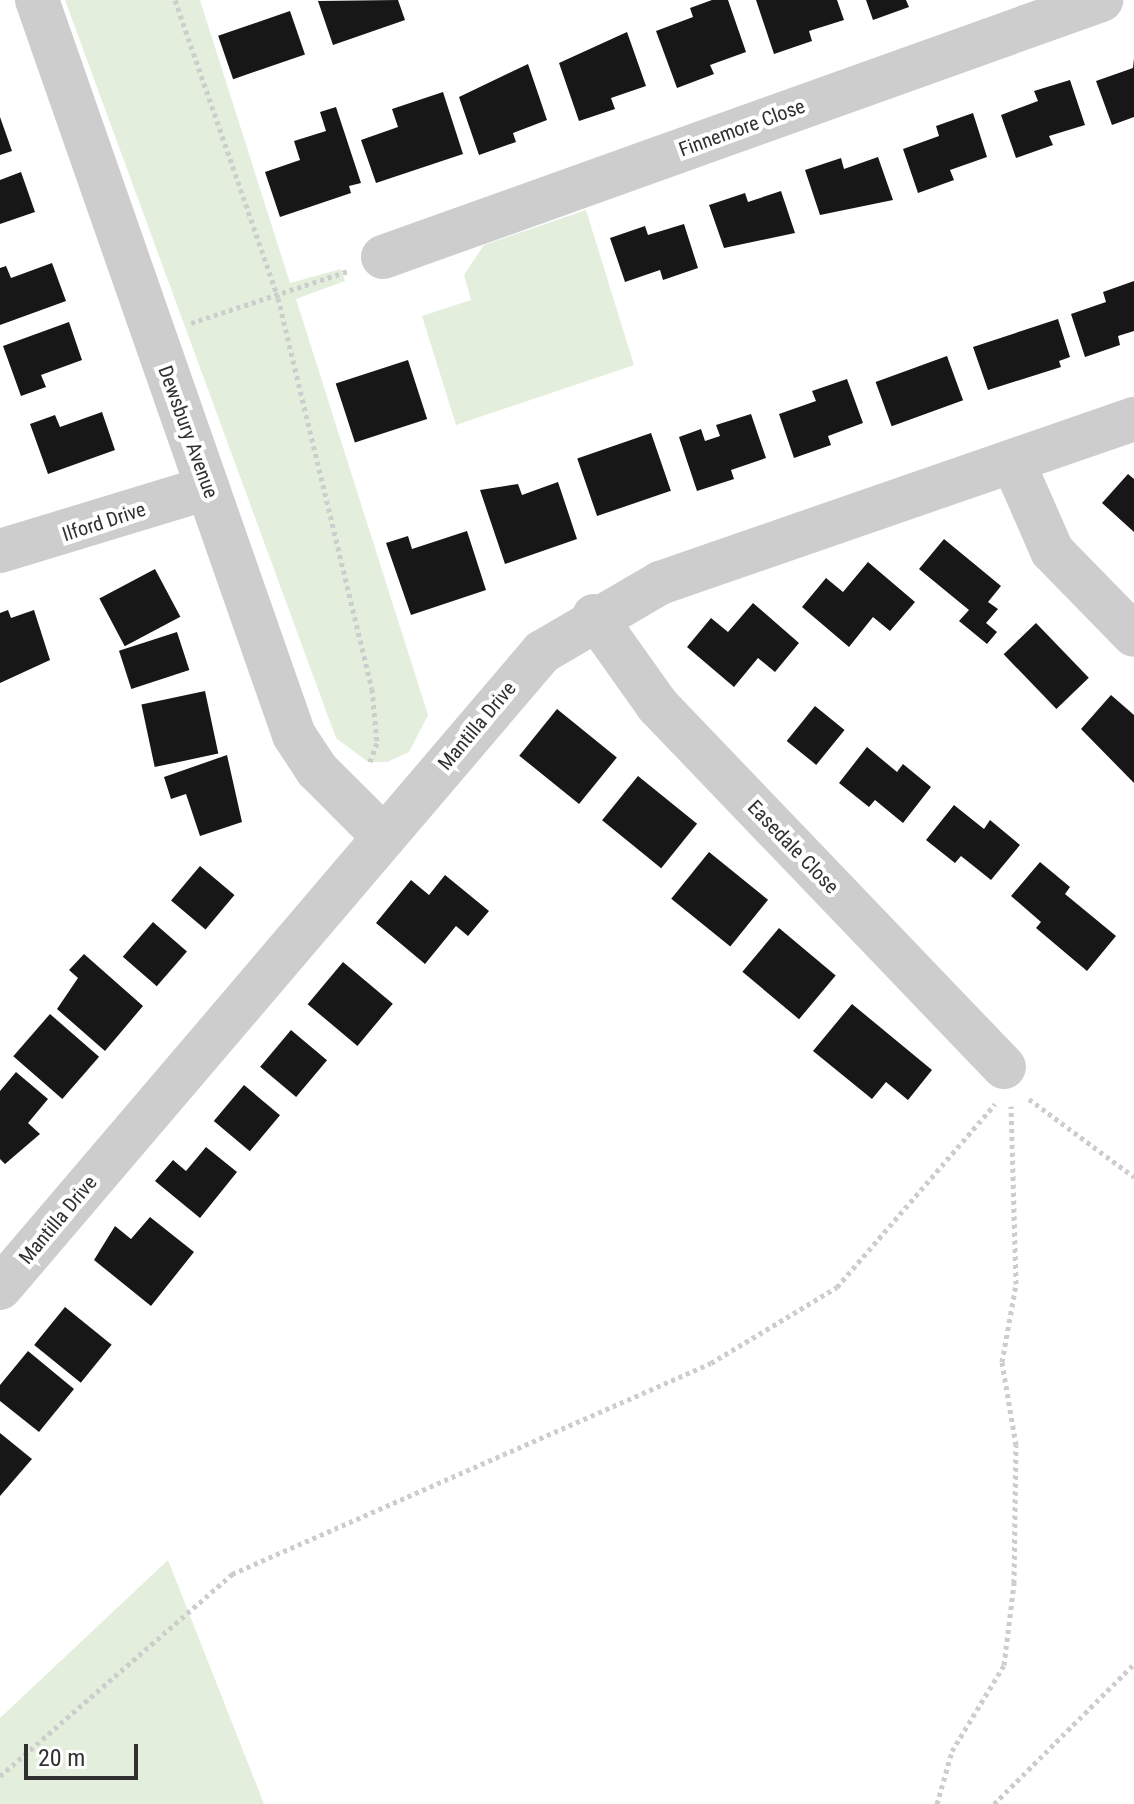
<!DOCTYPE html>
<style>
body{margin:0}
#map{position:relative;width:1134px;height:1804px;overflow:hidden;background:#fff;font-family:"Roboto Condensed",sans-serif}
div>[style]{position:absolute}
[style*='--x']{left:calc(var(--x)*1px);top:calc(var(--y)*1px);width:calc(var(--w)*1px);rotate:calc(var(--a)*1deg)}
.green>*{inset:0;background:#e3eedd}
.building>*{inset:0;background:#171717;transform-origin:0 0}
.path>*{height:5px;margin-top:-2.5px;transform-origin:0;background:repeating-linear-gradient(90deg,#cdcdcd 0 4px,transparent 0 8px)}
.minor>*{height:44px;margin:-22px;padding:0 22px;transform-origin:22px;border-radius:22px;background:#cdcdcd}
span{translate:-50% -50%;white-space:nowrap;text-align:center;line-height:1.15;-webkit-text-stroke:8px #fff;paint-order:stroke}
.street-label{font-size:20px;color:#303030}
.scale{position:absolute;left:24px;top:1744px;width:114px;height:36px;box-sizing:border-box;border:4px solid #303030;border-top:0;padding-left:10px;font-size:24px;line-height:28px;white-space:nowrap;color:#303030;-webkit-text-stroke:6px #fff;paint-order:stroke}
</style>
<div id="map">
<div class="green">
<div style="clip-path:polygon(65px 0,200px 0,290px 283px,341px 269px,345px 281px,296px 299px,428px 715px,409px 752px,387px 762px,368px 762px,336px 738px)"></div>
<div style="clip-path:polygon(586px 210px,634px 365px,456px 425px,422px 316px,471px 300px,464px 275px,484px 245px)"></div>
<div style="clip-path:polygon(168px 1560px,264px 1804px,0 1804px,0 1718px)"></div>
</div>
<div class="building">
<div style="clip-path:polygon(398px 0,405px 20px,333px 45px,318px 1px)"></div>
<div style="clip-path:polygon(712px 0,728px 0,746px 52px,710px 65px,714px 74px,677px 88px,656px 31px,693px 17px,690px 8px)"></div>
<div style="clip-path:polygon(756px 0,837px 0,844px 20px,809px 31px,812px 41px,774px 54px)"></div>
<div style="clip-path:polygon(866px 0,906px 0,909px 7px,873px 20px)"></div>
<div style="left:290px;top:11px;width:46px;height:76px;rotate:71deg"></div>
<div style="clip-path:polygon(627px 32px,646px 86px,611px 98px,615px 109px,579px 121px,559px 63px)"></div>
<div style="clip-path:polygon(1134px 58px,1134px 117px,1112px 125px,1096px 81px,1133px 68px)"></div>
<div style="clip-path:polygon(528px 64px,547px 120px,513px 133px,516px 142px,479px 155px,459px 97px)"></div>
<div style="clip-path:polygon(1070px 80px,1085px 125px,1049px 136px,1053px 145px,1016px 158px,1001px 115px,1038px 101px,1034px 91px)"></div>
<div style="clip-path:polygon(443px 92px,463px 154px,376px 183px,361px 140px,398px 127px,392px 109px)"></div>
<div style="clip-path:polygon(336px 107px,361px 183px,349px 186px,351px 193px,280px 217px,265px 172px,300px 160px,294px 141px,326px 131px,320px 112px)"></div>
<div style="clip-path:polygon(973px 113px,987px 157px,950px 170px,954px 180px,918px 193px,903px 149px,939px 136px,936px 126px)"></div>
<div style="clip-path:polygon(0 117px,12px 151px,0 155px)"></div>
<div style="clip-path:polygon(878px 157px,893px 200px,820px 215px,805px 170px,841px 158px,844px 169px)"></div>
<div style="clip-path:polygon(21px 172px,35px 212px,0 224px,0 180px)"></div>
<div style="clip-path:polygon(781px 191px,795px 233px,724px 248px,709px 205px,745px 193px,748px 202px)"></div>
<div style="clip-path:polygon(684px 224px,698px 268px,663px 280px,660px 270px,625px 282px,610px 238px,645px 226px,648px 235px)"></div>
<div style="clip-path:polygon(52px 263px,66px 301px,0 325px,0 268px,6px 266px,11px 278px)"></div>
<div style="clip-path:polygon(1134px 281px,1134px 331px,1118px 336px,1120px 345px,1085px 357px,1071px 314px,1106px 302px,1103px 292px)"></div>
<div style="clip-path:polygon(1058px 319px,1070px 357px,1059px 361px,1061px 367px,988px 390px,973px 347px)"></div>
<div style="clip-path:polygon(69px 322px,82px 360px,41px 375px,46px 387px,21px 396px,3px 346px)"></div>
<div style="left:947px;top:356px;width:47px;height:76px;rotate:70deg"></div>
<div style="left:408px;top:360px;width:62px;height:76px;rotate:72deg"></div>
<div style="clip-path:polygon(847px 379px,863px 423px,828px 436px,831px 445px,794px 458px,779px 414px,816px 401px,812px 391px)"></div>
<div style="clip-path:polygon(102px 412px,115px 450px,48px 474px,30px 424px,55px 415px,60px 427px)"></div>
<div style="clip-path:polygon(751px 414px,766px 458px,731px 470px,734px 479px,697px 491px,679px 437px,701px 429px,705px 441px,720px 436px,716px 425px)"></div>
<div style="left:651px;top:433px;width:61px;height:78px;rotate:71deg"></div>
<div style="clip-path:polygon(1128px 474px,1134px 479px,1134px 532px,1102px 503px)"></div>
<div style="clip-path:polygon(558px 482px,577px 539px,505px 564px,480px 490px,518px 484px,522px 495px)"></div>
<div style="clip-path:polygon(467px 531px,486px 590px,411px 615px,386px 543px,408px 536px,412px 549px)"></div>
<div style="clip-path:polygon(944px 539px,1001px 586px,988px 602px,998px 609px,986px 623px,997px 632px,987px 644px,959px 621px,969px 610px,919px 569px)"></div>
<div style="clip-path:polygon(868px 562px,915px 602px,890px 631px,873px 617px,849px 647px,802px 607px,826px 578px,843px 592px)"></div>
<div style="left:155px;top:569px;width:54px;height:63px;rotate:62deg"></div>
<div style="clip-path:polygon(753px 603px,799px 643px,775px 672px,758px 658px,734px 687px,687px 647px,711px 618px,728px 632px)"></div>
<div style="clip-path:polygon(8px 610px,11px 618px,34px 610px,50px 660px,0 683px,0 613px)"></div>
<div style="left:1036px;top:623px;width:76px;height:45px;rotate:46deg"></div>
<div style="left:177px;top:632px;width:40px;height:61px;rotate:72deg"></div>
<div style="left:205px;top:691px;width:64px;height:65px;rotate:78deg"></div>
<div style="clip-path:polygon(1111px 695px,1134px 715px,1134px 783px,1081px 729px)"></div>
<div style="left:815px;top:706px;width:38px;height:45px;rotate:39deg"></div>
<div style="left:557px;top:709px;width:77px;height:60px;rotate:39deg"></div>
<div style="clip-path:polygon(867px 747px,897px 772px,903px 764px,931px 787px,903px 823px,875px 800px,869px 807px,839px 783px)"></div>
<div style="clip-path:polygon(227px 755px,242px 822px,200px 836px,186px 794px,171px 799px,164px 777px)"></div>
<div style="left:638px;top:776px;width:76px;height:57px;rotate:39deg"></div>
<div style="clip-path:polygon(954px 805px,984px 829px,990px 820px,1020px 845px,991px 880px,961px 856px,955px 863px,926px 840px)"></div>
<div style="left:709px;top:852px;width:76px;height:60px;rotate:39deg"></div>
<div style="clip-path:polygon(1040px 862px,1070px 887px,1065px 894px,1116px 936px,1087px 971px,1036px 928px,1041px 922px,1011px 896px)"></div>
<div style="left:200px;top:866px;width:45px;height:45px;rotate:40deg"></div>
<div style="clip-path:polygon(445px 875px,489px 911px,468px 936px,456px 926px,425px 964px,376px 923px,411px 880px,429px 895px)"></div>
<div style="left:153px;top:922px;width:45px;height:46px;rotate:41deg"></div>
<div style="left:779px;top:928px;width:74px;height:57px;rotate:40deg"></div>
<div style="clip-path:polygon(84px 954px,143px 1006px,105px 1051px,57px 1009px,78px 978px,69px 970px)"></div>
<div style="left:343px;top:962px;width:65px;height:55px;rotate:40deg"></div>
<div style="clip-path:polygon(852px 1004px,932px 1070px,908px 1100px,886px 1082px,872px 1099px,813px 1051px)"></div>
<div style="left:50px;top:1014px;width:65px;height:56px;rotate:41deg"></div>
<div style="left:291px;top:1030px;width:47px;height:48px;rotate:40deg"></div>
<div style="clip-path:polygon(16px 1072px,48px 1099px,28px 1123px,40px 1134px,5px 1164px,0 1159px,0 1091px)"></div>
<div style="left:244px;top:1085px;width:47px;height:47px;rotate:40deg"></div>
<div style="clip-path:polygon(206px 1147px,237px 1172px,200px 1218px,155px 1181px,173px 1160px,186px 1171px)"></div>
<div style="clip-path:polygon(150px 1217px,194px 1252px,151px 1306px,94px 1260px,115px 1226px,131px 1239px)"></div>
<div style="left:65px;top:1307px;width:60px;height:49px;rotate:39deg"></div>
<div style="clip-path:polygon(28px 1351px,74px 1389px,39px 1432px,0 1401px,0 1385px)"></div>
<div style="clip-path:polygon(0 1433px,32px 1459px,0 1496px)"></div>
</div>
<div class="path">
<div style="--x:175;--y:0;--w:315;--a:70.9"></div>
<div style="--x:278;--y:298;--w:402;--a:76.5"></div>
<div style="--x:372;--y:689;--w:54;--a:84.7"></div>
<div style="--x:377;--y:743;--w:22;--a:111"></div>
<div style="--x:191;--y:323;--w:165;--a:-18.3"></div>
<div style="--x:1029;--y:1099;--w:131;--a:36.6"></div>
<div style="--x:0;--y:1776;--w:308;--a:-41"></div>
<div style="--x:232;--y:1574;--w:523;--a:-23.77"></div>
<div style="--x:711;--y:1363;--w:147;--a:-31.1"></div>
<div style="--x:837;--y:1287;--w:242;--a:-49.2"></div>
<div style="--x:937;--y:1804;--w:55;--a:-74.2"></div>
<div style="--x:952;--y:1751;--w:100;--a:-58.8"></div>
<div style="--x:1004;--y:1665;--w:83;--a:-83"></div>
<div style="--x:1014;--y:1583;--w:138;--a:-89.2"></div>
<div style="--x:1016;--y:1445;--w:84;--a:-99.6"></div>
<div style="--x:1002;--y:1362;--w:79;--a:-79.8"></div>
<div style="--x:1016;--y:1284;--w:178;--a:-91.6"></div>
<div style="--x:994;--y:1804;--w:198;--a:-45"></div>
</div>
<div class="minor">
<div style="--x:37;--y:0;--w:779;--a:70.73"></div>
<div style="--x:294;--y:735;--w:42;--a:56.7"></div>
<div style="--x:317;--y:770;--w:95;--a:45"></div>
<div style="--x:383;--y:257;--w:763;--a:-19.69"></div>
<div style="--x:1013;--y:462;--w:97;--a:66.3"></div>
<div style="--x:1052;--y:551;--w:117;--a:45.7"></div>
<div style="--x:0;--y:551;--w:217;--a:-16.9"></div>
<div style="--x:594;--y:616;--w:110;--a:54.6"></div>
<div style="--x:658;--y:706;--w:500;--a:46.22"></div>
<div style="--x:0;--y:1288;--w:836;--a:-49.56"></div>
<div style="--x:542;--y:652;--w:137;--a:-30.3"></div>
<div style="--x:660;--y:583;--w:502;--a:-19.09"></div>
</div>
<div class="street-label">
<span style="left:742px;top:128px;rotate:-20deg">Finnemore Close</span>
<span style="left:188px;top:432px;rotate:70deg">Dewsbury Avenue</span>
<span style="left:104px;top:522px;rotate:-18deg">Ilford Drive</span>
<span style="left:477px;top:726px;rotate:-50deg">Mantilla Drive</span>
<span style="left:793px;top:847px;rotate:46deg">Easedale Close</span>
<span style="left:58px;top:1220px;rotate:-50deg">Mantilla Drive</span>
</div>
<div class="scale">20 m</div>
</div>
